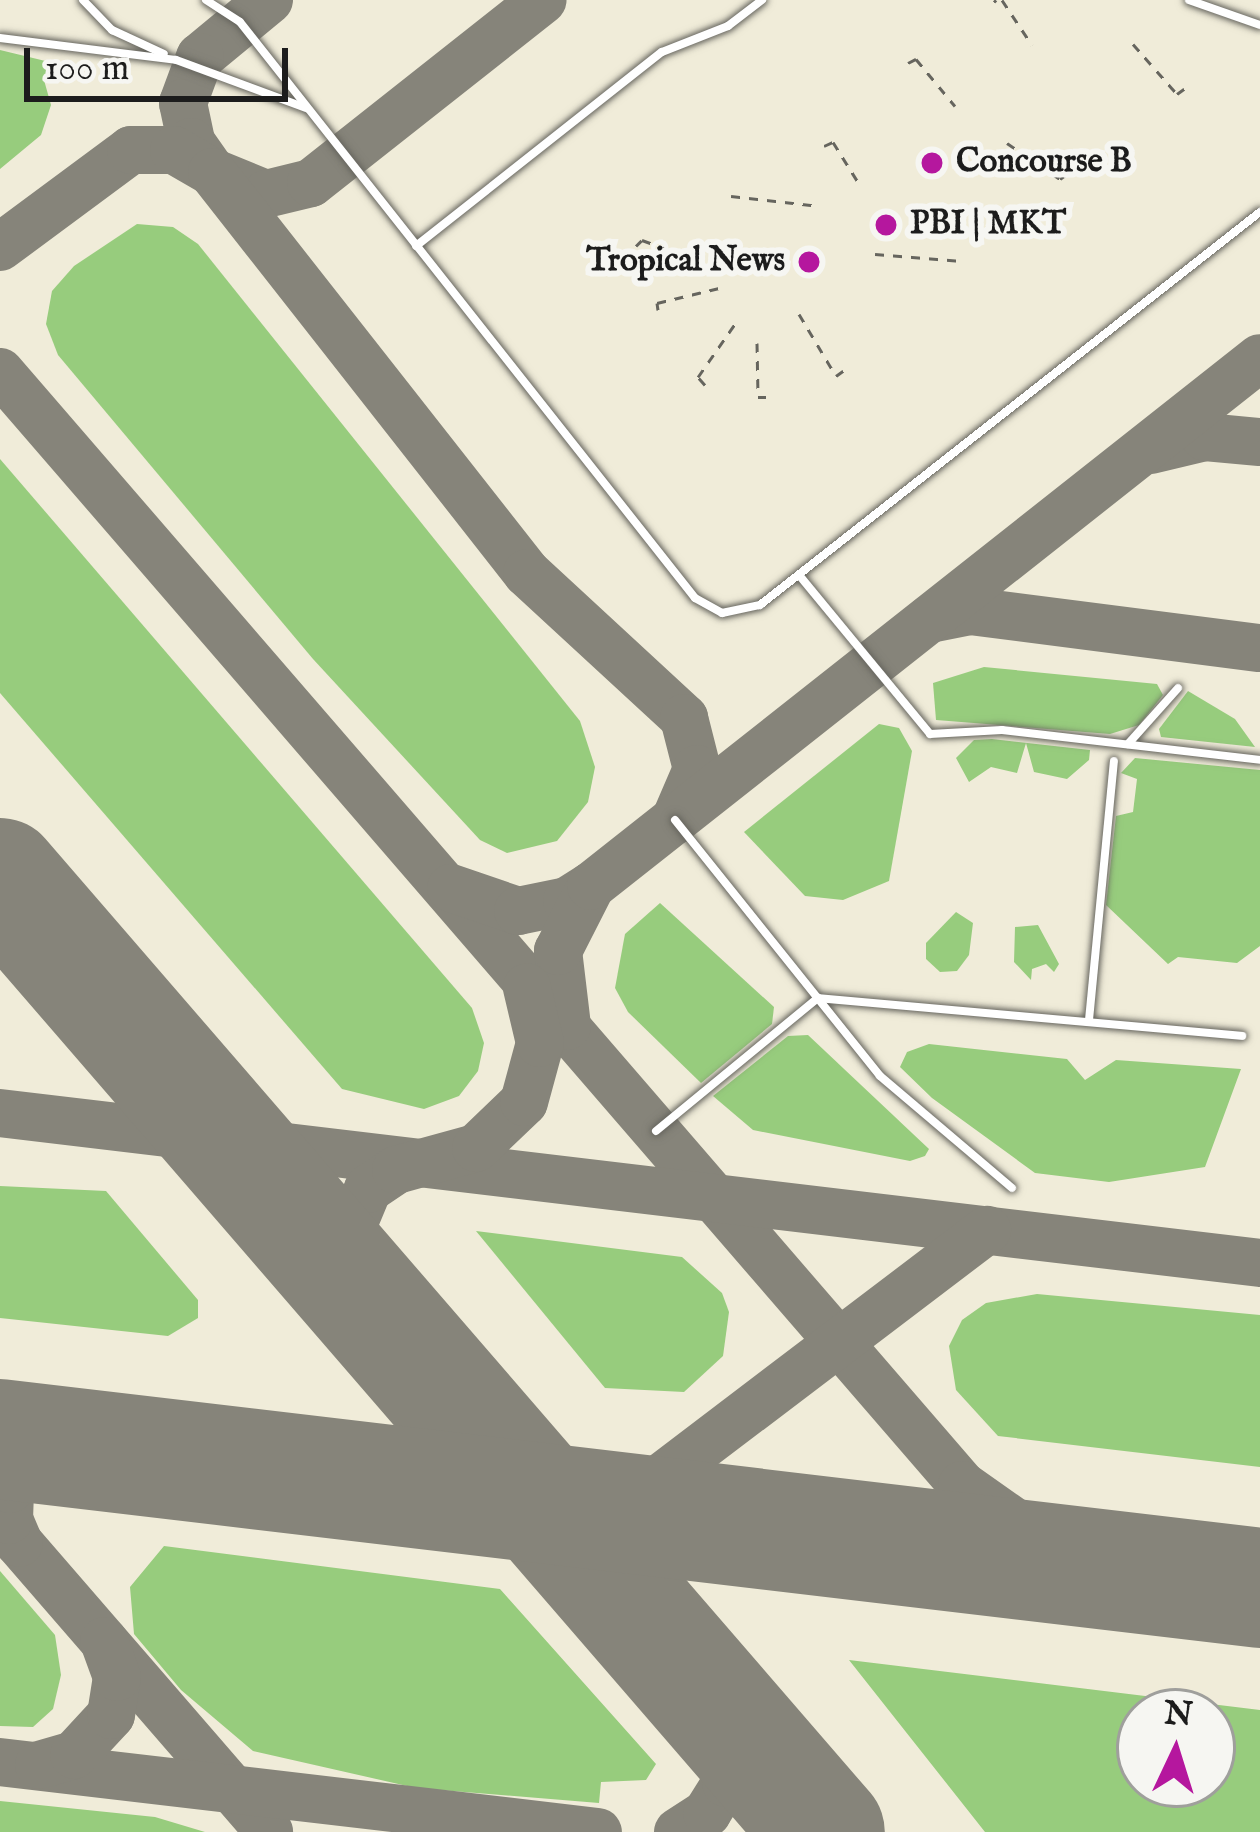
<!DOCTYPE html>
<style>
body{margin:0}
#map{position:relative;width:1260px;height:1832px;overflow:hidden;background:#f0ecd9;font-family:"IM FELL English",serif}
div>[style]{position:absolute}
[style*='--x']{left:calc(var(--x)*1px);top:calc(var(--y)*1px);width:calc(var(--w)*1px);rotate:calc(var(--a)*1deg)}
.green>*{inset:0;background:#97cc7d}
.taxiway>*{height:48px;margin:-24px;padding:0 24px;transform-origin:24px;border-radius:24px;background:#86847a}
.runway>*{height:120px;margin:-60px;padding:0 60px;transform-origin:60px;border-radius:60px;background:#86847a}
.path>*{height:3px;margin-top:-1.5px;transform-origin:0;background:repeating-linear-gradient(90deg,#66655e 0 9px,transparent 0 18px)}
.roads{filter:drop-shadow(0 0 3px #66655e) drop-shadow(0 0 3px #66655e)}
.service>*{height:8px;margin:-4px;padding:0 4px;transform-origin:4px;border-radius:4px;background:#fff}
.dots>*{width:33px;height:33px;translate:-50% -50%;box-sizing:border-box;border:6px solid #f6f6f2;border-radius:50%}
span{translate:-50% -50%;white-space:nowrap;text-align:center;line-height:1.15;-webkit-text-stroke:12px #f6f6f2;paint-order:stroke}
.poi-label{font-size:33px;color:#1c1c1c;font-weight:700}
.left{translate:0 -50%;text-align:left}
.right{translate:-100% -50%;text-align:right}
.north{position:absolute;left:1116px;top:1688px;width:120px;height:120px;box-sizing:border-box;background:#f6f6f2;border:3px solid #9f9f9c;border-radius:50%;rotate:4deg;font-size:33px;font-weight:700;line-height:48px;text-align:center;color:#1c1c1c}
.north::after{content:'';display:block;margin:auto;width:42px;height:54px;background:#b5179e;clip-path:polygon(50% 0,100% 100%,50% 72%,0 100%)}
.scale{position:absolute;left:24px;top:48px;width:264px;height:54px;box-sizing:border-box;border:6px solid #1c1c1c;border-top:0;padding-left:15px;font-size:36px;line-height:42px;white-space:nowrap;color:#1c1c1c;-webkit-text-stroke:9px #f6f6f2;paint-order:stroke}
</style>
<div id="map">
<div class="green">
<div style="clip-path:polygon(0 50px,66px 66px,44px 80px,51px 105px,41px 135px,0 169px)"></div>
<div style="clip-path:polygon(137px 224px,173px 227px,198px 244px,580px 721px,595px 767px,588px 802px,557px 841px,507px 853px,480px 840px,313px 659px,58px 355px,46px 324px,52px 291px,74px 266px)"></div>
<div style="clip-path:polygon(0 459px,472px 1008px,484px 1043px,478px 1071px,459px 1096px,424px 1109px,342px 1089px,0 693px)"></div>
<div style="clip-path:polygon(984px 667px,1157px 684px,1163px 695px,1139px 725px,1110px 734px,936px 720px,933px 683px)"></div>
<div style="clip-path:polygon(1188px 691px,1235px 719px,1255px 747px,1161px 737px,1159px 729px)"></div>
<div style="clip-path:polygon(879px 724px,899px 728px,912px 751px,889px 881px,843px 900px,805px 896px,744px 832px)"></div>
<div style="clip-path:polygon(974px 740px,992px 739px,1090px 750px,1089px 760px,1067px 779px,1034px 772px,1026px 743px,1017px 773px,991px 767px,969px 782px,956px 758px)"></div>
<div style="clip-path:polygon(1135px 758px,1260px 770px,1260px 946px,1237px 963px,1178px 957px,1168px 964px,1106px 905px,1116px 816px,1133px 812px,1137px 779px,1121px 773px)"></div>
<div style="clip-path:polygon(660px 903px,774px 1007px,772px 1024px,701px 1083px,628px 1012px,615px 988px,625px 934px)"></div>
<div style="clip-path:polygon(956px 912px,973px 923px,969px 955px,957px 971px,940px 972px,926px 959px,926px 943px)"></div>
<div style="clip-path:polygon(1038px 925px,1059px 964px,1054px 972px,1046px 964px,1032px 969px,1031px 980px,1014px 962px,1015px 927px)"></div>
<div style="clip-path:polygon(808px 1035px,929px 1149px,925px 1156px,910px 1161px,753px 1130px,713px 1096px,788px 1036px)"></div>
<div style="clip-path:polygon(929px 1044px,1067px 1059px,1085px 1080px,1116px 1060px,1241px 1069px,1205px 1167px,1109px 1182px,1035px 1173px,932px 1098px,900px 1067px,907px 1052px)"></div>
<div style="clip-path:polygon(0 1186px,106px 1191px,198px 1300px,198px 1318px,168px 1336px,0 1318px)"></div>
<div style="clip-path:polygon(476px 1231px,682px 1257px,722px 1293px,729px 1312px,723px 1356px,684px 1392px,605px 1388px)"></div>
<div style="clip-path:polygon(1037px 1294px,1260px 1315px,1260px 1467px,998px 1436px,956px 1390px,949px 1346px,962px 1320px,986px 1303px)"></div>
<div style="clip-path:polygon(164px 1546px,500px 1589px,656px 1764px,646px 1780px,601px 1782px,599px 1803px,416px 1788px,253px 1751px,181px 1690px,134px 1634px,130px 1587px)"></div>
<div style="clip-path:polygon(0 1571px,55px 1635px,61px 1675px,53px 1709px,33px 1727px,0 1726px)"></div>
<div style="clip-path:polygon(evenodd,849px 1660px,1260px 1710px,1260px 1832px,985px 1832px,849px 1660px,1212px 1712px,1212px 1784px,1140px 1784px,1140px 1712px,1212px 1712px)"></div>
<div style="clip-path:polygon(0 1801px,155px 1817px,205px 1832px,0 1832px)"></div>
</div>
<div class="taxiway">
<div style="--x:269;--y:0;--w:89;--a:140.4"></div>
<div style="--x:200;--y:57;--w:49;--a:110.3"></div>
<div style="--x:183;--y:103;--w:40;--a:78"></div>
<div style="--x:191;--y:142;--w:37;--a:55"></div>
<div style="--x:212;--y:172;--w:58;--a:22.2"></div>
<div style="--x:266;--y:194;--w:46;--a:-13.7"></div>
<div style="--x:311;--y:183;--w:295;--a:-38.3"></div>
<div style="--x:0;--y:247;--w:163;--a:-36.5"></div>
<div style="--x:131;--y:150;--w:43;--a:0"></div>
<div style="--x:174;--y:150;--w:44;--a:30.1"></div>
<div style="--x:212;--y:172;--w:510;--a:51.85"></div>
<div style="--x:527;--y:573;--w:214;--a:42.7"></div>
<div style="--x:684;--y:718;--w:53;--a:75.7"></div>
<div style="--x:697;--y:769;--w:56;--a:113.3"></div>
<div style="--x:0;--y:372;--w:1471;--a:49.16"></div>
<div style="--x:962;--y:1485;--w:104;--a:35.2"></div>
<div style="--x:1047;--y:1545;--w:110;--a:16.3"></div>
<div style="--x:1151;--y:450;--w:56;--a:-13.5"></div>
<div style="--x:1205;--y:437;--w:55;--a:5.2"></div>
<div style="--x:930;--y:619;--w:41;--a:-11.3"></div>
<div style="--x:970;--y:611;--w:292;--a:7.3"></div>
<div style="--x:451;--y:888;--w:71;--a:18.9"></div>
<div style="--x:518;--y:911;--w:50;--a:-11.5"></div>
<div style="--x:567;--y:901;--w:28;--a:-32"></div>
<div style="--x:567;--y:1026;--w:76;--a:-96.8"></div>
<div style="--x:558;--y:951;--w:73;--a:-63.1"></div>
<div style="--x:591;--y:886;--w:852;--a:-38.28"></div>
<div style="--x:0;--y:1113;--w:1269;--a:6.79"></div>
<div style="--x:362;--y:1296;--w:51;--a:-112"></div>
<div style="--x:343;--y:1249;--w:65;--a:-67.4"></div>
<div style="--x:368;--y:1189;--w:34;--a:-34"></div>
<div style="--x:396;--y:1170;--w:83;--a:-15.4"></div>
<div style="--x:476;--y:1148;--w:66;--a:-43.8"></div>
<div style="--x:524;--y:1102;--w:61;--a:-74.8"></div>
<div style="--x:540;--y:1043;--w:57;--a:-103.3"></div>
<div style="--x:541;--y:1504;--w:63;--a:-0.9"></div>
<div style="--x:604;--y:1503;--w:50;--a:-21"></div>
<div style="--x:651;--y:1485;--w:422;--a:-37.2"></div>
<div style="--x:0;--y:1521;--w:411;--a:49.1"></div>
<div style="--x:19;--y:1543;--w:25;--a:-113"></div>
<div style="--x:9;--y:1520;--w:31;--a:-88"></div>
<div style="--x:10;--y:1489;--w:37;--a:-55"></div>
<div style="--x:31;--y:1459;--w:27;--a:-28"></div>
<div style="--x:0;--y:1762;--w:602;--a:6.68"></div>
<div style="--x:39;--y:1765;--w:36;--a:-16"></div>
<div style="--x:74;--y:1755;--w:54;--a:-47.2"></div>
<div style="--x:111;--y:1715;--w:38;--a:-81"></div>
<div style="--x:117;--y:1677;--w:38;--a:-110"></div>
<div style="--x:824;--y:1830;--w:3;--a:45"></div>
<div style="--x:678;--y:1832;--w:35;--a:-33"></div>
<div style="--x:707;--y:1813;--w:36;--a:-58"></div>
<div style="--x:726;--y:1783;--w:41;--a:-85.8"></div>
<div style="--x:729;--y:1742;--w:37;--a:-109"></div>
</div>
<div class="runway">
<div style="--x:0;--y:878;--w:1261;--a:49.15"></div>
<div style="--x:0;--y:1439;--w:1269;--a:6.74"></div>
</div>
<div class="path">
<div style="--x:1002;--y:0;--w:54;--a:56.3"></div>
<div style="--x:994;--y:2;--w:3;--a:-45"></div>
<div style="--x:1133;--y:44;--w:67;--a:48.7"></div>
<div style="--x:1177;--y:94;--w:9;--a:-36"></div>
<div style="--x:908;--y:63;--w:9;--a:-27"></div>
<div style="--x:916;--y:59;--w:61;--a:50.3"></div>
<div style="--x:1007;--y:143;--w:64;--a:34.2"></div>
<div style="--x:1060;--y:179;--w:9;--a:-36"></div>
<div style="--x:824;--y:146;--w:10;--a:-24"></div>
<div style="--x:833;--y:142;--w:47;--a:58"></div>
<div style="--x:731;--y:196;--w:89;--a:6.5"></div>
<div style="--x:636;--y:246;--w:8;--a:-45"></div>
<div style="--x:642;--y:240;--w:70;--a:20"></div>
<div style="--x:708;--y:264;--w:43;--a:-6.6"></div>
<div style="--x:875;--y:254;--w:87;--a:4.6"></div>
<div style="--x:658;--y:310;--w:7;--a:-98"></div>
<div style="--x:657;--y:303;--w:64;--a:-13.6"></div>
<div style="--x:799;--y:314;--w:72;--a:59.2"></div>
<div style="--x:836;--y:376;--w:9;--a:-36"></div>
<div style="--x:757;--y:343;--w:54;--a:88.9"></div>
<div style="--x:758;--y:397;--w:8;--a:0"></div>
<div style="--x:705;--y:385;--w:11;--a:-131"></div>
<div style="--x:698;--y:377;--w:68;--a:-55.1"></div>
</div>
<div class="roads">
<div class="service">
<div style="--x:83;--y:0;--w:42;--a:46"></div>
<div style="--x:112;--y:30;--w:57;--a:24.8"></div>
<div style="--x:206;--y:0;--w:40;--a:32.9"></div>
<div style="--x:240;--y:22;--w:734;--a:51.69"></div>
<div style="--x:695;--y:598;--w:31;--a:29"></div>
<div style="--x:722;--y:613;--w:39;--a:-12"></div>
<div style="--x:760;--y:605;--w:636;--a:-38.17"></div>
<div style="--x:1189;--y:0;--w:75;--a:19.4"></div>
<div style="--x:0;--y:38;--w:177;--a:7.1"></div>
<div style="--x:176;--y:60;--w:139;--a:20.3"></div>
<div style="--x:416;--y:246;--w:313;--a:-38.3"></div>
<div style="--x:662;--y:52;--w:71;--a:-21.5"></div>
<div style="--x:728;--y:26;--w:43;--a:-37.4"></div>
<div style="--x:799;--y:575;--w:206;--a:50.5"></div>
<div style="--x:930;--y:734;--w:72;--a:-3.2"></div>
<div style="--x:1002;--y:730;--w:260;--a:6.6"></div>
<div style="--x:1128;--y:744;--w:75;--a:-48.2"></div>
<div style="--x:675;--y:820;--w:328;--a:51.3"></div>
<div style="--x:880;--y:1076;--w:173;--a:40.3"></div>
<div style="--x:1089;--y:1020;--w:260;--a:-84.5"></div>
<div style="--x:656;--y:1131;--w:210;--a:-39.4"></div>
<div style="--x:818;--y:998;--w:426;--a:5.1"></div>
</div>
</div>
<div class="dots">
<div style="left:932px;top:163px;background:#b5179e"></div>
<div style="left:886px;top:225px;background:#b5179e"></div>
<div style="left:809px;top:262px;background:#b5179e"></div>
</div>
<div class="poi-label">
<span class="left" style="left:956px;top:163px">Concourse B</span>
<span class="left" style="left:910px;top:225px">PBI | MKT</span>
<span class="right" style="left:785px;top:262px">Tropical News</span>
</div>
<div class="north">N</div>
<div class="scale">100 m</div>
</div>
